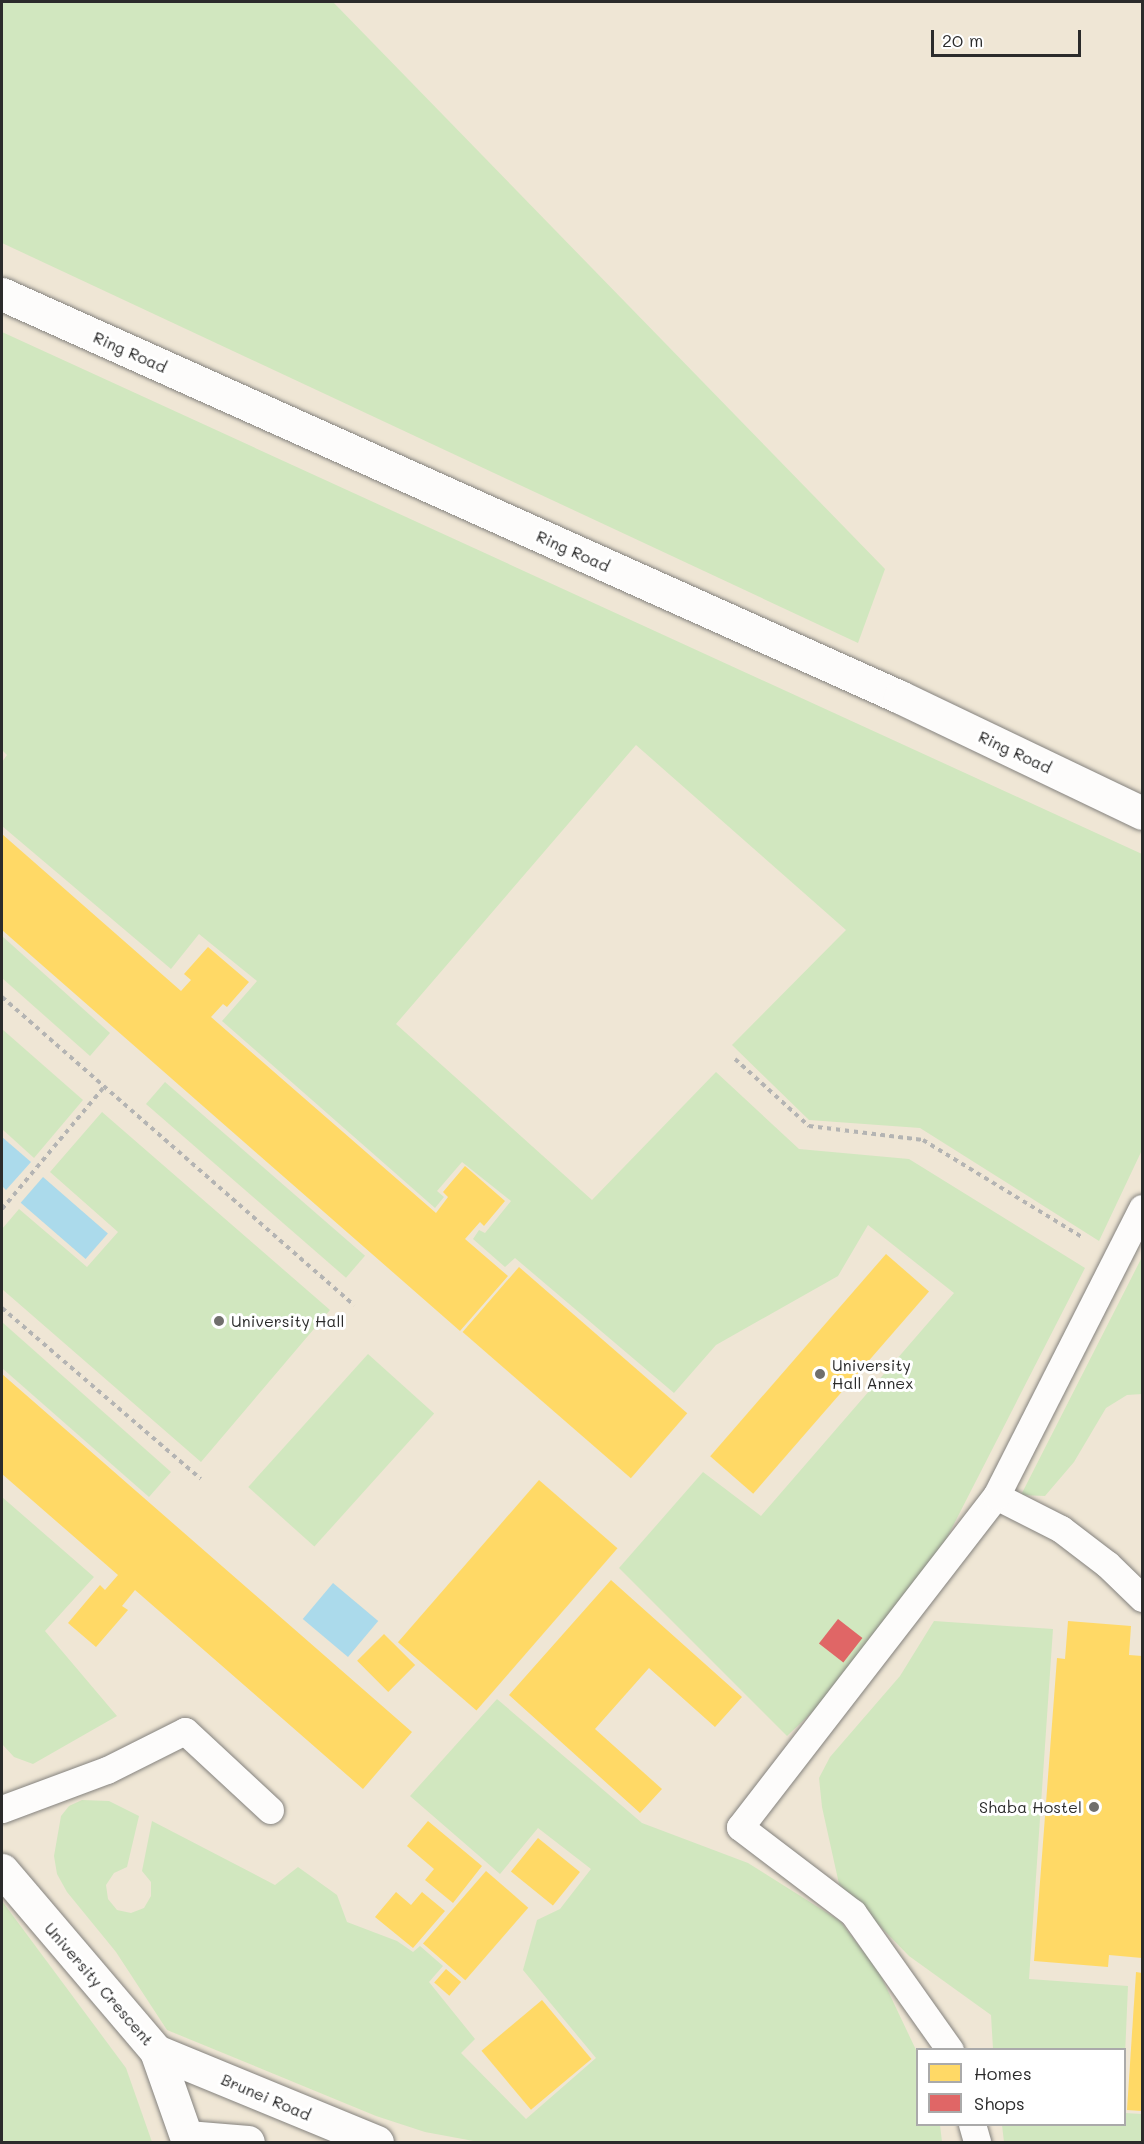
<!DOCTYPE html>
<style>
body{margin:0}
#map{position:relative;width:1144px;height:2144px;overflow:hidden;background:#f0ece4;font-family:Mali,sans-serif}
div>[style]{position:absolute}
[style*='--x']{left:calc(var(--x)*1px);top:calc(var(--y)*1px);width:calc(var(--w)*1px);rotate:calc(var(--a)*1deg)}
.built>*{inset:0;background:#efe6d5}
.green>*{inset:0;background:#d1e7bf;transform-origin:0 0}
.water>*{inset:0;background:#abdaeb;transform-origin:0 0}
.homes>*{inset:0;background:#ffd966;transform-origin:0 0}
.shops>*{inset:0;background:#e06666;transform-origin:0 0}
.path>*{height:4px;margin-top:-2px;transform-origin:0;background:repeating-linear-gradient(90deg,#b4b4b3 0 4.5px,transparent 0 9px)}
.roads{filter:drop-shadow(0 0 2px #84827e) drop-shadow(0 0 2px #84827e)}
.service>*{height:27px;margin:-13.5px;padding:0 13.5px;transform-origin:13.5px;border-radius:13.5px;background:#fdfcfb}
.minor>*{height:33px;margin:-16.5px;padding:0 16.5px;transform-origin:16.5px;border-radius:16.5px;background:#fdfcfb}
.dots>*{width:16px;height:16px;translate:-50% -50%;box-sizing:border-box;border:3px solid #fff;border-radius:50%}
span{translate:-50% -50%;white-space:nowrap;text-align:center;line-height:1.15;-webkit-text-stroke:6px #fff;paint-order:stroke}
.street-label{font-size:16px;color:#2b2b2b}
.poi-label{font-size:16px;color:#2b2b2b}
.left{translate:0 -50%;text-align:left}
.right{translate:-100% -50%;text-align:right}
.frame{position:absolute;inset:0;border:3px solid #2b2b2b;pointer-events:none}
.legend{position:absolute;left:916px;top:2048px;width:210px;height:78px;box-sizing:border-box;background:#fff;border:2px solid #aaa;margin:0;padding:8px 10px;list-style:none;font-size:18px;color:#2b2b2b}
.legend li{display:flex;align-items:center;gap:12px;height:30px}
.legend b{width:30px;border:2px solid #aaa}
.scale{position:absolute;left:931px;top:30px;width:150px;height:27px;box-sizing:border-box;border:3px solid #2b2b2b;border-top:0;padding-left:8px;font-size:18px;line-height:21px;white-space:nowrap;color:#2b2b2b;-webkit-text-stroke:4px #fff;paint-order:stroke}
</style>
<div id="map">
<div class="built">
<div style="clip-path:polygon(evenodd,2px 2px,1142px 2px,1142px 2142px,2px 2142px,2px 2px,918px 2050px,1124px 2050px,1124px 2124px,918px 2124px,918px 2050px)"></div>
</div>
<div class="green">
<div style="clip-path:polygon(2px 2px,333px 2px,885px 569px,858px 643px,2px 243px)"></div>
<div style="clip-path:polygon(2px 332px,1142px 854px,1142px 1150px,1099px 1241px,920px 1128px,809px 1120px,732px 1045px,846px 930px,636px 745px,396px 1024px,592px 1200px,716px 1072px,799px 1149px,909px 1159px,1085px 1268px,934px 1563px,822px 1703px,787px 1736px,619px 1568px,703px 1472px,761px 1516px,954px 1293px,868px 1225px,838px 1276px,716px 1345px,674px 1393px,515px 1258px,505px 1267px,473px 1239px,479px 1230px,485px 1233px,511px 1201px,462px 1162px,437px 1191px,444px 1197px,435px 1208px,222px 1021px,257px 981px,199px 934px,171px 969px,2px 826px,2px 762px,7px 755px,2px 750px)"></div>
<div style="clip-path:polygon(2px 936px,110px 1033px,90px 1056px,2px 978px)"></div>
<div style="clip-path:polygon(2px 1029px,83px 1100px,34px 1158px,2px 1129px)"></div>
<div style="left:165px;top:1082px;width:265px;height:29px;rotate:41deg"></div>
<div style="clip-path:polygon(102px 1112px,330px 1310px,201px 1462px,2px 1289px,2px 1229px,19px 1209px,87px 1267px,118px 1232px,50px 1172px)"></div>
<div style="clip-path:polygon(1142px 1257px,1142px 1394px,1127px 1395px,1106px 1408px,1074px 1462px,1045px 1496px,1021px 1495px)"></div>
<div style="clip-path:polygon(2px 1322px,171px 1472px,149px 1497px,2px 1368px)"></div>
<div style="left:368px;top:1354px;width:89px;height:179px;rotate:42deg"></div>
<div style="clip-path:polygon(2px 1497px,94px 1577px,45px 1631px,117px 1716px,33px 1764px,14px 1757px,2px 1744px)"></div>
<div style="clip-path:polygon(934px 1621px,1053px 1629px,1029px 1979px,1128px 1986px,1125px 2056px,1124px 2050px,993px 2049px,991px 2015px,909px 1956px,839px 1884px,822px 1807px,819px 1778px,830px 1757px,900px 1676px)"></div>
<div style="clip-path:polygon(497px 1699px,642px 1823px,748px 1863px,840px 1921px,879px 1972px,917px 2052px,918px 2124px,940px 2125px,942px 2142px,479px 2142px,425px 2132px,376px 2116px,167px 2030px,116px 1952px,67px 1892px,57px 1874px,54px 1856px,61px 1816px,69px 1806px,82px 1800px,109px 1801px,139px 1816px,127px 1867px,114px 1873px,106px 1885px,108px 1899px,117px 1910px,131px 1913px,144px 1908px,151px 1896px,151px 1882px,142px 1871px,152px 1821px,275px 1885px,298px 1867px,337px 1895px,347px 1922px,397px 1941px,413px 1952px,420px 1946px,443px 1966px,429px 1982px,475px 2039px,461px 2053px,526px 2119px,596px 2058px,523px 1970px,537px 1920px,560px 1909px,591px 1869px,538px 1828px,500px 1874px,410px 1796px)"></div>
<div style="clip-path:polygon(2px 1901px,126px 2068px,152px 2142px,2px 2142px)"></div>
<div style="clip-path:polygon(1125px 2113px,1142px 2114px,1142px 2142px,1004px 2142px,1002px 2125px,1124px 2124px)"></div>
</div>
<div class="water">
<div style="clip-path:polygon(2px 1137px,31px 1162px,6px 1190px,2px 1186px)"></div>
<div style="left:43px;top:1177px;width:86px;height:34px;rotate:41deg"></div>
<div style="left:333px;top:1583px;width:59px;height:47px;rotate:40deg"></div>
</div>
<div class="homes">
<div style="clip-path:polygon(2px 834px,181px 991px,191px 980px,184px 974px,208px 947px,249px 982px,227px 1007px,223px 1004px,211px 1017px,436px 1213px,448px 1197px,443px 1192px,465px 1166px,505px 1201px,484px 1226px,480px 1222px,465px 1239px,508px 1276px,460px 1331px,2px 930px)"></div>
<div style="left:886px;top:1254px;width:57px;height:268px;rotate:41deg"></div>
<div style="left:519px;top:1267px;width:223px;height:86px;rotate:41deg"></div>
<div style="clip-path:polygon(2px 1374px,412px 1732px,363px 1789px,135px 1590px,122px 1606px,128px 1610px,96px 1647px,68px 1623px,100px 1585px,105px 1590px,118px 1575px,2px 1474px)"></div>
<div style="left:539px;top:1480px;width:104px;height:215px;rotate:41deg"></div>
<div style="clip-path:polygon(611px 1580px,742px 1697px,715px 1727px,649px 1668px,595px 1729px,662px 1789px,640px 1813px,509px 1695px)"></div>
<div style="clip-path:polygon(1068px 1621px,1131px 1626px,1129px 1655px,1142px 1656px,1142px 1958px,1109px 1955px,1108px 1967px,1034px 1961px,1057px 1658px,1065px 1659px)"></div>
<div style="left:384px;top:1634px;width:44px;height:38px;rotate:45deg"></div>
<div style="clip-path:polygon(428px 1821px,482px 1866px,453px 1903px,425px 1880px,434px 1869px,407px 1846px)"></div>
<div style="left:538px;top:1838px;width:54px;height:43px;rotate:39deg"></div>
<div style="left:486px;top:1871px;width:56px;height:96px;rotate:41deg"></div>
<div style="clip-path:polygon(396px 1892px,411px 1905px,422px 1892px,445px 1911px,413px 1948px,375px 1917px)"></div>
<div style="left:446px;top:1969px;width:20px;height:18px;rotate:41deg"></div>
<div style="clip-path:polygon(1136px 1972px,1142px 1973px,1142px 2111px,1127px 2110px)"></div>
<div style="left:542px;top:2000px;width:77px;height:79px;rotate:50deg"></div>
</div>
<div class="shops">
<div style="left:838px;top:1619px;width:31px;height:31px;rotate:38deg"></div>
</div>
<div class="path">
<div style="--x:2;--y:997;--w:468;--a:41.2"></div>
<div style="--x:735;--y:1059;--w:100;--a:42.2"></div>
<div style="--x:809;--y:1126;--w:115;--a:7"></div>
<div style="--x:923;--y:1140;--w:186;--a:31.4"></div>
<div style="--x:2;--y:1209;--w:159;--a:-50.1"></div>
<div style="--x:2;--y:1308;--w:262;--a:40.7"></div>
</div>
<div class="roads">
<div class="service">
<div style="--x:996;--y:1496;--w:73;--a:26.9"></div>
<div style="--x:1061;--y:1529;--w:58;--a:37.3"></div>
<div style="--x:1107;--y:1564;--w:49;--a:44.2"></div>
<div style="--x:2;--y:1809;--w:112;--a:-20.4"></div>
<div style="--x:107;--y:1770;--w:87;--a:-26.6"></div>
<div style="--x:185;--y:1731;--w:116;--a:42.9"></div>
<div style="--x:950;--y:2050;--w:168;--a:-125.3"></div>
<div style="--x:853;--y:1913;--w:142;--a:-142.7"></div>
<div style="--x:740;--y:1827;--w:418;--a:-52.3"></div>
<div style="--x:996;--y:1496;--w:323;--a:-63.1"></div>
<div style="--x:972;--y:2124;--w:19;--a:74"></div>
</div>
<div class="minor">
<div style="--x:2;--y:294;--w:984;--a:24.17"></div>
<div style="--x:900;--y:697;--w:268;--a:25.6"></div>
<div style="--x:2;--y:1870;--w:238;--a:49.6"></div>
<div style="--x:156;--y:2051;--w:96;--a:70.6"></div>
<div style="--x:156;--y:2051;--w:239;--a:22.4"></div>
<div style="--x:187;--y:2137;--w:61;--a:4.7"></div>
</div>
</div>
<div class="dots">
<div style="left:219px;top:1321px;background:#706f6c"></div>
<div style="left:820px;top:1374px;background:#706f6c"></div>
<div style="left:1094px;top:1807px;background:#706f6c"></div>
</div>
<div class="street-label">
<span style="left:130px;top:352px;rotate:24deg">Ring Road</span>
<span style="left:573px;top:551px;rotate:24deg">Ring Road</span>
<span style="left:1015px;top:752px;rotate:25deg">Ring Road</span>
<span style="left:99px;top:1984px;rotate:49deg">University Crescent</span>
<span style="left:266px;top:2097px;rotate:23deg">Brunei Road</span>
</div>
<div class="poi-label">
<span class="left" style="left:231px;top:1321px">University Hall</span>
<span class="left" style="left:832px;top:1374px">University<br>Hall Annex</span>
<span class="right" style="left:1082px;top:1807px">Shaba Hostel</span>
</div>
<div class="frame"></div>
<ul class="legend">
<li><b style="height:16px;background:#ffd966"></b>Homes</li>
<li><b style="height:16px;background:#e06666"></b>Shops</li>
</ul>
<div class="scale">20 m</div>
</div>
